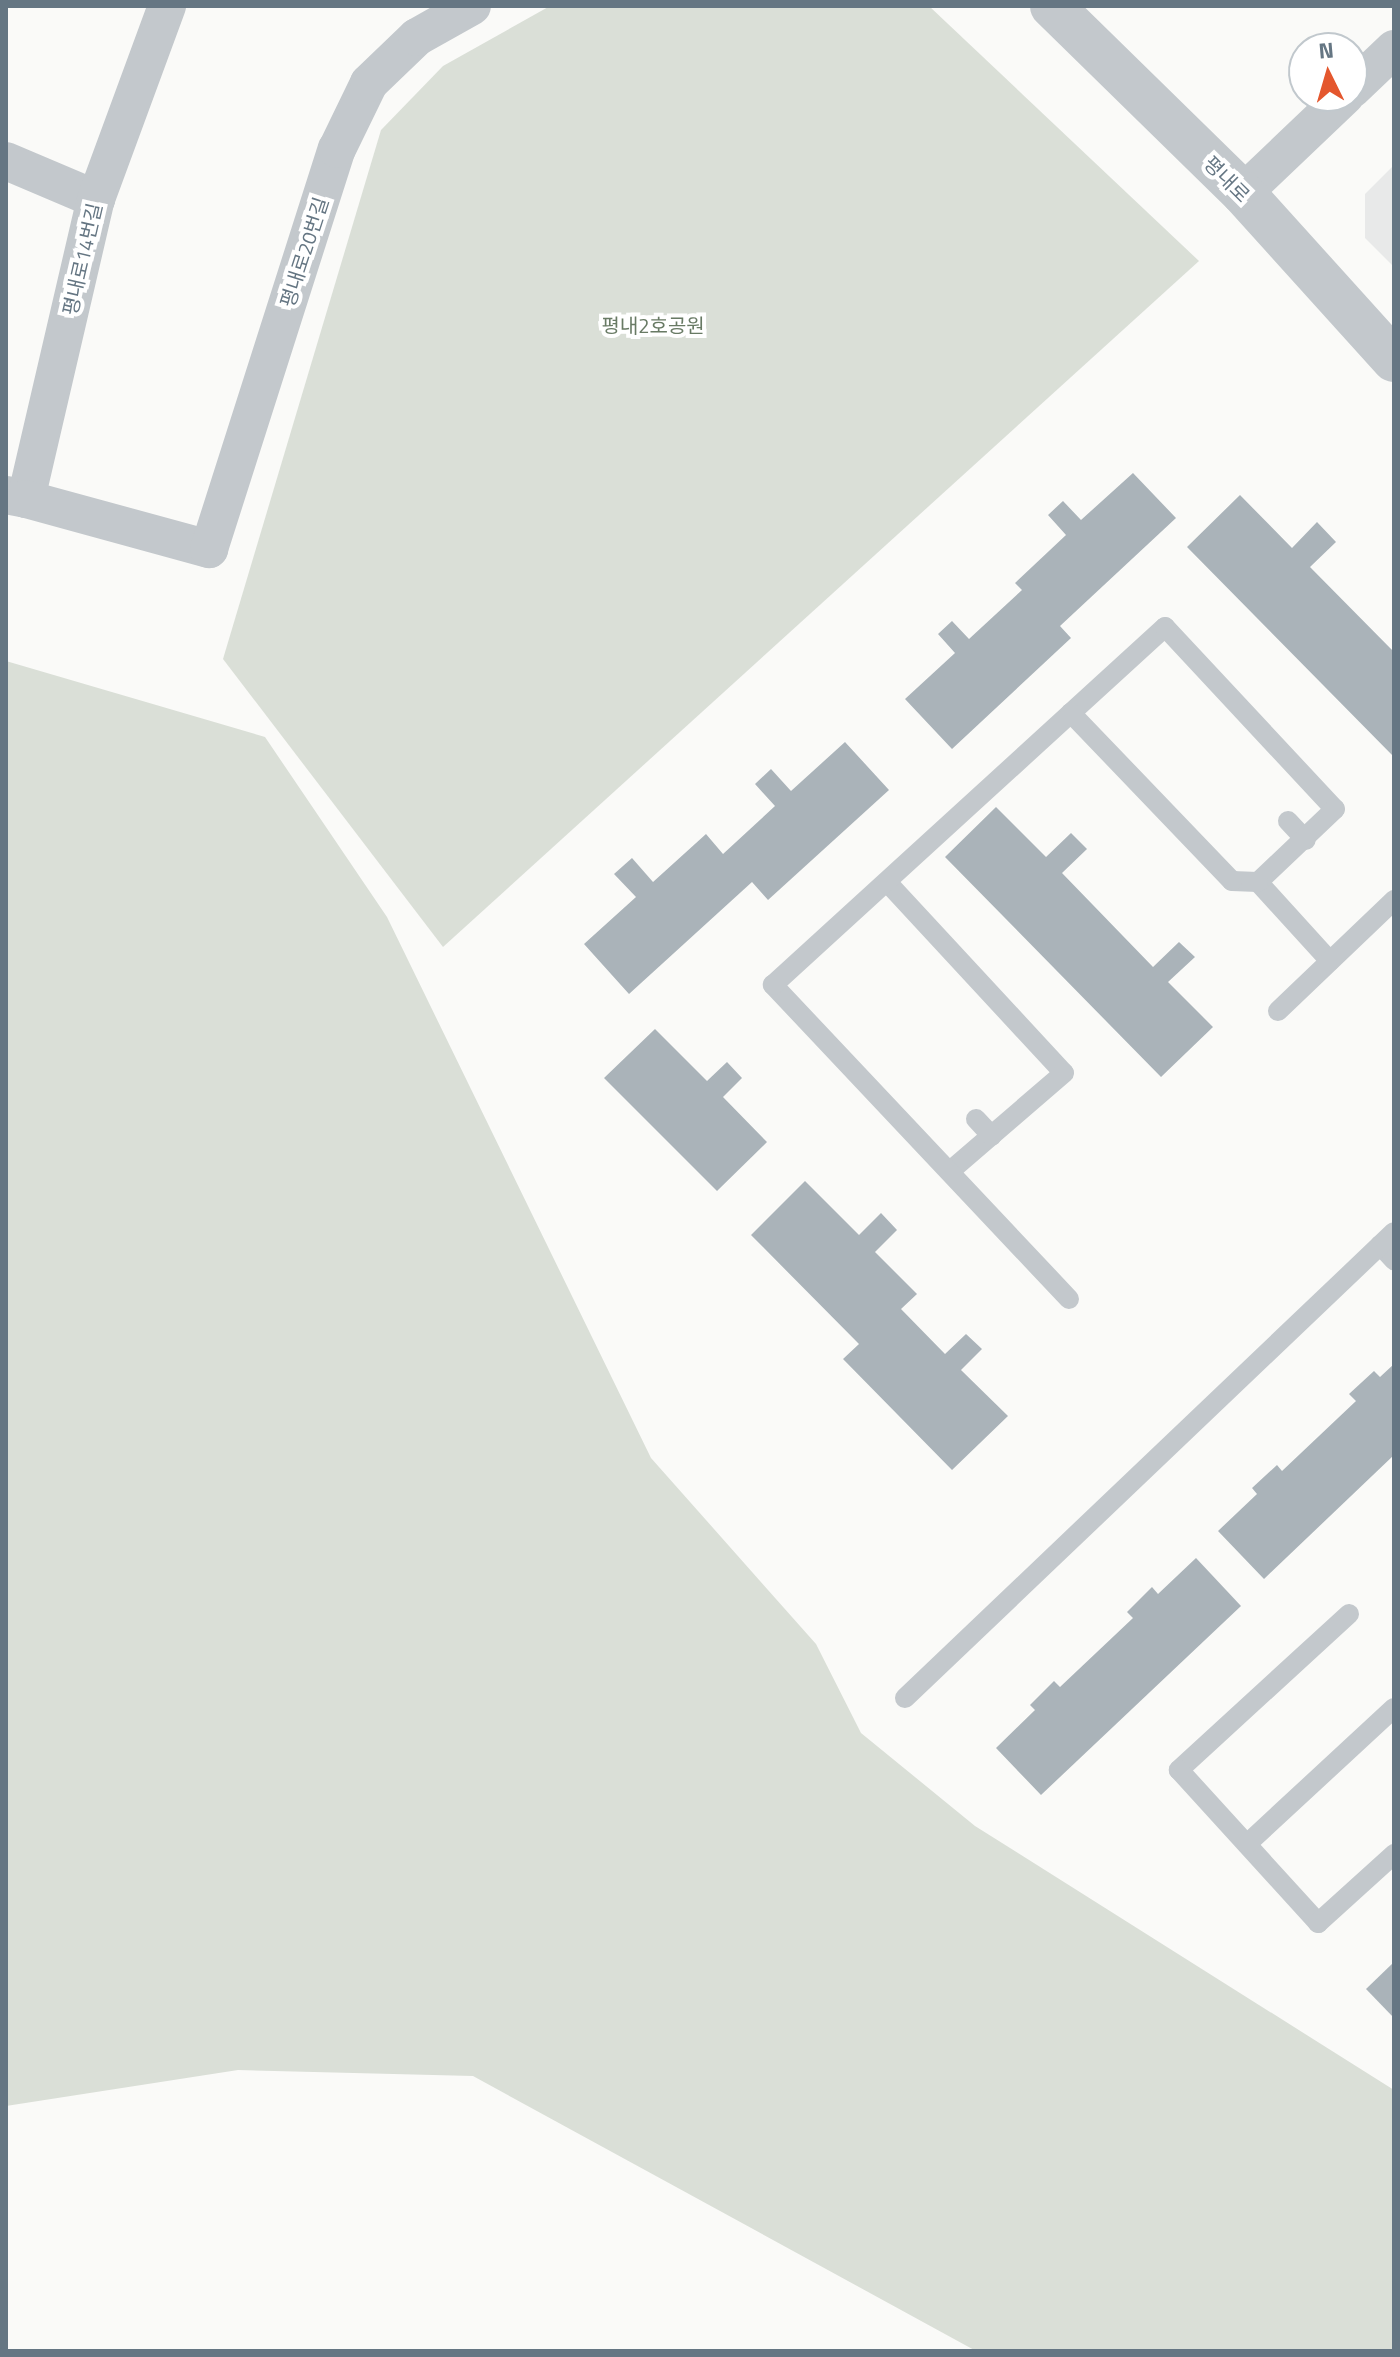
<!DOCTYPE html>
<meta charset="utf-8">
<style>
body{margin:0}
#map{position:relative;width:1400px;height:2357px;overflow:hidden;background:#fafaf8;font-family:"Titillium Web","Noto Sans KR",sans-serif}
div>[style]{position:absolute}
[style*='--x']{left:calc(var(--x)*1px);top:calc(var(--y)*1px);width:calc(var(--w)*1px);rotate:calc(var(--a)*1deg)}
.built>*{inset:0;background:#e8e9e9}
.green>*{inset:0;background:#dadfd7}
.building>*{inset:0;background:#aab3b9}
.service>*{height:20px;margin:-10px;padding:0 10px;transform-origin:10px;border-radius:10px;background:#c3c8cc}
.minor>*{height:38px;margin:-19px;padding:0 19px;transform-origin:19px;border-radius:19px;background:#c3c8cc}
.tertiary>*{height:44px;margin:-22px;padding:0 22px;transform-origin:22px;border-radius:22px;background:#c3c8cc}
span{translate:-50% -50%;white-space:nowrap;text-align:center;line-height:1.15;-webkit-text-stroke:8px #fff;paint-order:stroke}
.street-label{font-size:20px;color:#657683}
.park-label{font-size:20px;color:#687a64}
.frame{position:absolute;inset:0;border:8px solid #657683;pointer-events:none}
.north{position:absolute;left:1288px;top:32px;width:80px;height:80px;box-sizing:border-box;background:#fff;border:2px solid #c1c8cd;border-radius:50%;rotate:355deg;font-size:22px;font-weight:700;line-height:32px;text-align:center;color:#657683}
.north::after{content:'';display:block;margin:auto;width:28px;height:36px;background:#e4572e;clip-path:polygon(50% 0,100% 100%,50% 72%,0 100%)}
</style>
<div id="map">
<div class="built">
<div style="clip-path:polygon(1394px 165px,1394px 267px,1365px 238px,1365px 194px)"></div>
</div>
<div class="green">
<div style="clip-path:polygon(550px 6px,929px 6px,1199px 261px,443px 947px,223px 659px,381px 130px,443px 66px)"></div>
<div style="clip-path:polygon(6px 661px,265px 737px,387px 917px,651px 1458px,816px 1644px,861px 1733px,975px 1826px,1394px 2090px,1394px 2351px,976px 2351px,473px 2076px,238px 2070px,6px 2106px)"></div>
</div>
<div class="building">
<div style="clip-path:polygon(1133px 473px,1176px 518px,1060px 626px,1071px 638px,952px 749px,905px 699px,955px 653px,938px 634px,952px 621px,969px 639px,1022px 590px,1015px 583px,1066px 535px,1048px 515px,1063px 501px,1081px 520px)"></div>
<div style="clip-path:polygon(1240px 495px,1292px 548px,1317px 522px,1336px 542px,1310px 567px,1394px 652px,1394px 757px,1187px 547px)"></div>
<div style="clip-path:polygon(845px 742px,889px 790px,768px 900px,752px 882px,629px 994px,584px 944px,636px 897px,614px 874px,632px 858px,653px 882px,706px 834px,723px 854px,775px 806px,755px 784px,771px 769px,791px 791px)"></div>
<div style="clip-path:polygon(996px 807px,1046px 857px,1071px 833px,1087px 849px,1062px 873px,1153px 967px,1179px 942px,1195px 957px,1168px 982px,1213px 1027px,1161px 1077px,945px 857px)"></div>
<div style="clip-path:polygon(655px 1029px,707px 1081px,727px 1062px,742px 1078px,723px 1097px,767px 1142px,717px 1191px,604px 1078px)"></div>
<div style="clip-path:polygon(805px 1181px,859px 1235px,881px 1213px,897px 1230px,875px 1252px,917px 1294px,901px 1309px,945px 1354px,966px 1334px,982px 1349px,961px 1370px,1008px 1416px,952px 1470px,843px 1359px,859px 1344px,751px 1235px)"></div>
<div style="clip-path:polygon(1394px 1364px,1394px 1455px,1264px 1579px,1218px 1531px,1257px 1494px,1252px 1488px,1277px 1465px,1282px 1471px,1356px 1401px,1349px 1394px,1374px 1371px,1380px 1377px)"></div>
<div style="clip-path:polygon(1196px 1558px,1241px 1606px,1041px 1795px,996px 1748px,1035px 1710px,1030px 1705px,1054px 1681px,1060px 1687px,1133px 1618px,1127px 1612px,1152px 1587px,1158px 1594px)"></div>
<div style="clip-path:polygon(1394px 1962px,1394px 2018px,1366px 1989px)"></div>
</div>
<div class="service">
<div style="--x:1288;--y:821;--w:26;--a:47"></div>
<div style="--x:887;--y:882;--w:260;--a:47.2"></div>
<div style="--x:1064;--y:1073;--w:150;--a:139.3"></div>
<div style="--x:1258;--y:882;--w:107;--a:47.7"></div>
<div style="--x:1278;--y:1011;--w:161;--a:-43.7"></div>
<div style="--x:976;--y:1119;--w:23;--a:47"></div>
<div style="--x:1380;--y:1245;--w:21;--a:47"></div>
<div style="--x:1069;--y:1299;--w:432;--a:-133.3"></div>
<div style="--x:773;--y:985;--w:531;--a:-42.4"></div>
<div style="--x:1165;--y:627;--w:249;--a:47"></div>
<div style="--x:1335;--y:809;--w:106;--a:136.5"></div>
<div style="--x:1258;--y:882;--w:26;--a:-178"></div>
<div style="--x:1232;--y:881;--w:233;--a:-133.8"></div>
<div style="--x:1349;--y:1614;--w:231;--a:137.5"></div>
<div style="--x:1179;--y:1770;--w:207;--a:47.7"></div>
<div style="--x:1318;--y:1923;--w:103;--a:-42.2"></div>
<div style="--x:905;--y:1698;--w:675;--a:-43.62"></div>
<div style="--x:1247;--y:1844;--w:200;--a:-42.8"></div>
</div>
<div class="minor">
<div style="--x:1352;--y:89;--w:58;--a:-43.6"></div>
<div style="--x:6;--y:161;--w:98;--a:22.9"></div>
<div style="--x:1243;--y:193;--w:141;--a:-43.6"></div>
<div style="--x:6;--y:495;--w:20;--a:11"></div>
<div style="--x:26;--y:499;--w:308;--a:-76.9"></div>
<div style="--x:96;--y:199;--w:206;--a:-69.8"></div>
<div style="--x:26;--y:499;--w:190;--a:15.3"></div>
<div style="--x:209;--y:549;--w:420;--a:-72.3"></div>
<div style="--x:337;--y:149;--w:73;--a:-64.1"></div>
<div style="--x:369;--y:83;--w:66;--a:-43.8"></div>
<div style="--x:417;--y:37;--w:63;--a:-29.4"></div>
</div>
<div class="tertiary">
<div style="--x:1052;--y:6;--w:267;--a:44.4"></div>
<div style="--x:1243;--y:193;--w:225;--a:47.9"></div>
</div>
<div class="street-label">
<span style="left:1227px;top:179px;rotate:45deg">평내로</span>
<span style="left:304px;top:252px;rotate:-72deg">평내로20번길</span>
<span style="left:82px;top:259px;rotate:-77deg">평내로14번길</span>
</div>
<div class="park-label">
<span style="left:653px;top:325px">평내2호공원</span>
</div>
<div class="frame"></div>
<div class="north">N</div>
</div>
